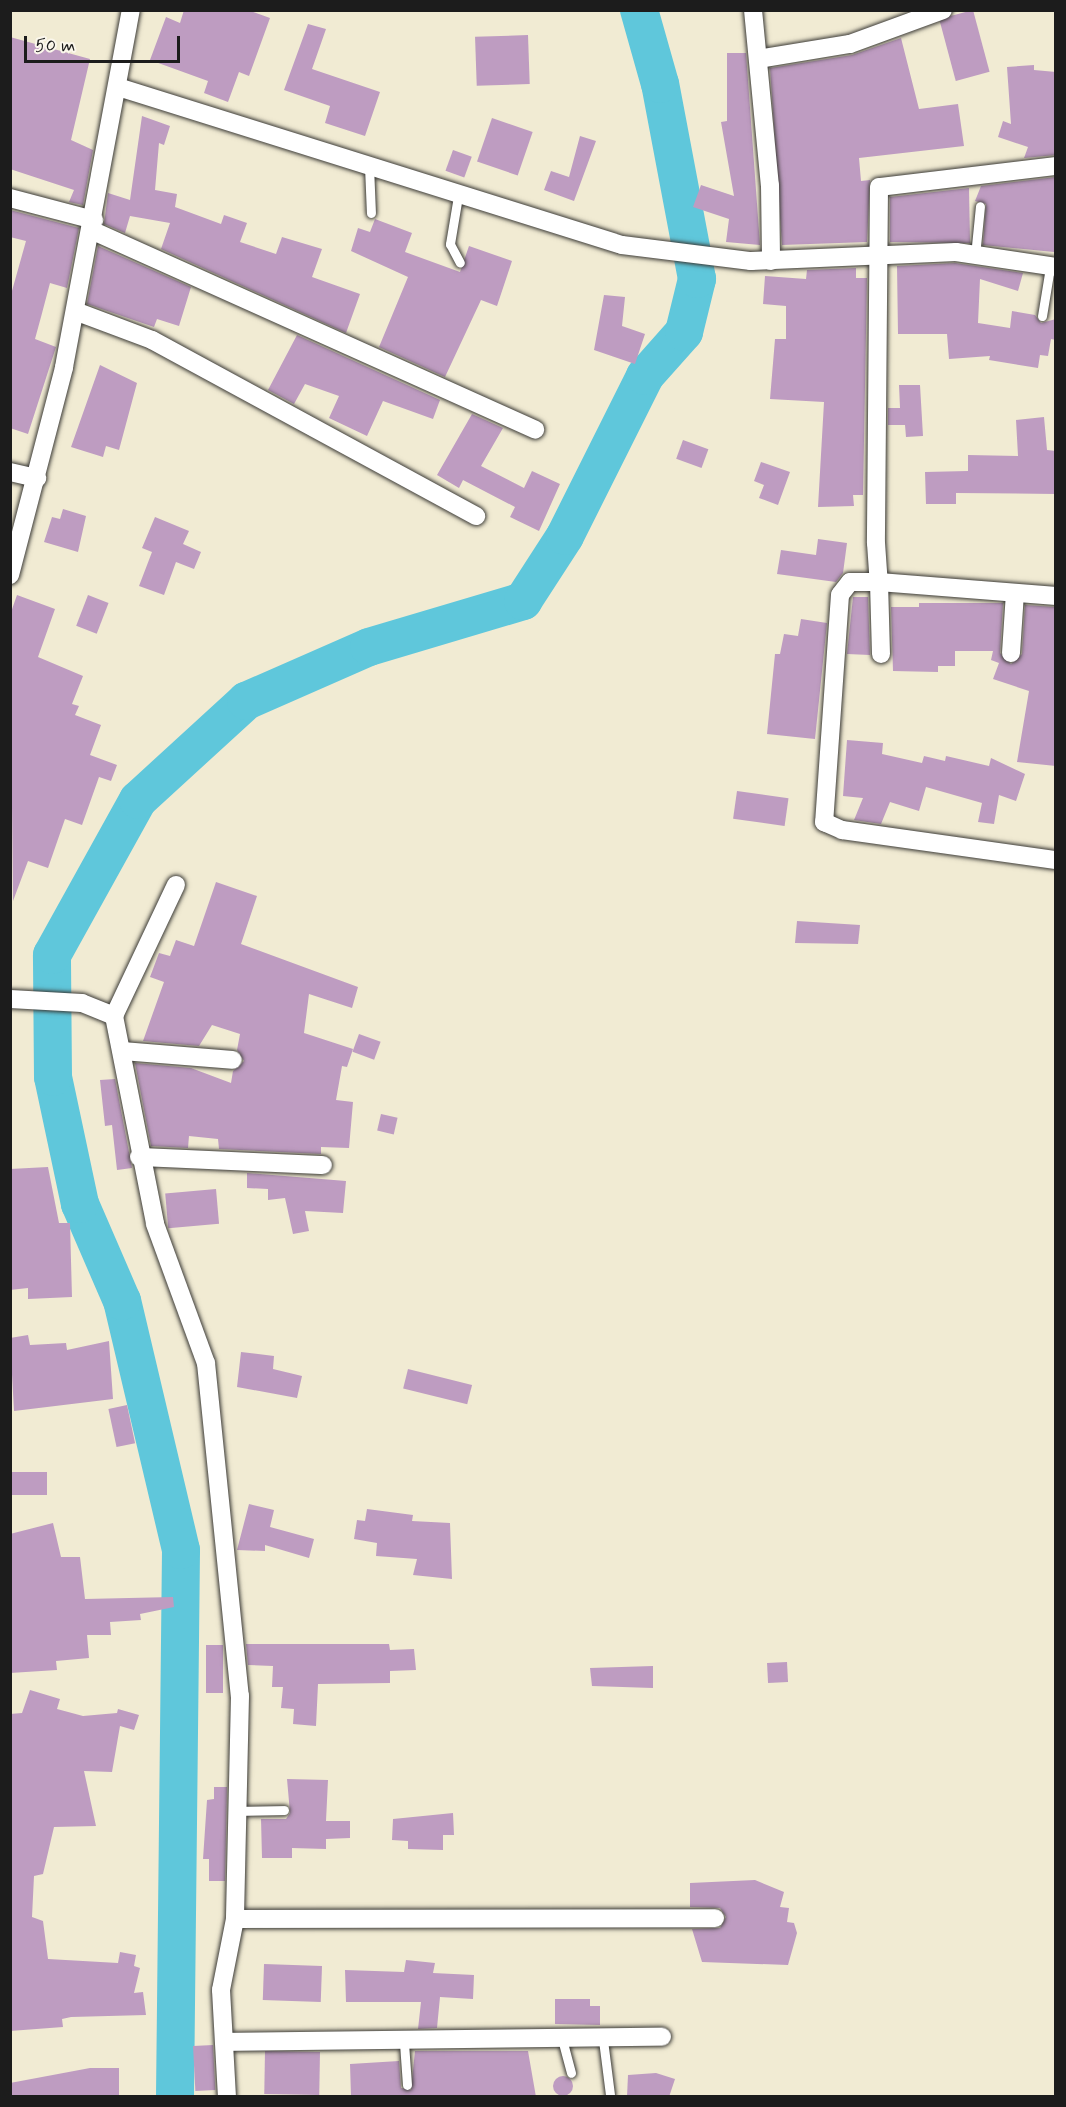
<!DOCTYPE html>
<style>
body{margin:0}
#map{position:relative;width:1066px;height:2107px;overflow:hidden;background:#f1ebd3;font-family:Mynerve,sans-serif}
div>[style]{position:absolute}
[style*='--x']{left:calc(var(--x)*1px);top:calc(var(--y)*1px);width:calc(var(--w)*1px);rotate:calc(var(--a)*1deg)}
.river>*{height:38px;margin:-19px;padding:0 19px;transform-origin:19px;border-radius:19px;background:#5fc7db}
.building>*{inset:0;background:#be9cc1;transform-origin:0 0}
.round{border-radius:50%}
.roads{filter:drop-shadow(0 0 2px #3c3b37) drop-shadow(0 0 2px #3c3b37)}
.lane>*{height:9px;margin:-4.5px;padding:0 4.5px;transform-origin:4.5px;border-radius:4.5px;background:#fff}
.street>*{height:18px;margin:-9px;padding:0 9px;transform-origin:9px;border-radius:9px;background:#fff}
span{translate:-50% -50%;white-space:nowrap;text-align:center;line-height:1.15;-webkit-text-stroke:4.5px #fbf7ec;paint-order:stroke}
.frame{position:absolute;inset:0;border:12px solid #1c1c1c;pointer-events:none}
.scale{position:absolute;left:24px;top:36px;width:156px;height:27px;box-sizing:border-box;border:3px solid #1c1c1c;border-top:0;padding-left:8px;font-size:18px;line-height:21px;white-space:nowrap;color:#1c1c1c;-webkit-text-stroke:4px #fbf7ec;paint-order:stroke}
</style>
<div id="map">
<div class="river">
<div style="--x:175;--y:2096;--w:546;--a:-89.37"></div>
<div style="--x:181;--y:1550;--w:256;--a:-103.3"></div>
<div style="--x:122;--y:1301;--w:106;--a:-113.4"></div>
<div style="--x:80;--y:1204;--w:130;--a:-102"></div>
<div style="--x:53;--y:1077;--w:122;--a:-90.5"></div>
<div style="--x:52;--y:955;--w:177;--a:-61"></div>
<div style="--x:138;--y:800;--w:147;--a:-42.5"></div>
<div style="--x:246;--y:701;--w:134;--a:-23.7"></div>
<div style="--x:369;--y:647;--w:161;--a:-16.6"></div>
<div style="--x:523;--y:601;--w:77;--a:-57.1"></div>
<div style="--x:565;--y:536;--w:179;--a:-63.4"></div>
<div style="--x:645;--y:376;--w:59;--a:-48.4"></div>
<div style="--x:684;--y:332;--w:55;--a:-76.2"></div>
<div style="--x:697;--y:279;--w:198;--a:-100.7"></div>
<div style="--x:660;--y:84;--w:77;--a:-105.8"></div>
</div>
<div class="building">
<div style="clip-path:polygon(184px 10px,248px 10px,270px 18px,249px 76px,239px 72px,228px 102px,204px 93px,208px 81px,150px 60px,166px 17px,180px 23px)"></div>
<div style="left:973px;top:10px;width:64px;height:35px;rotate:75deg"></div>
<div style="clip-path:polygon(308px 24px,326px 29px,312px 69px,380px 92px,365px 136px,325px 123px,330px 106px,284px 90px)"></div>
<div style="left:528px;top:35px;width:49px;height:53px;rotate:88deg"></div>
<div style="clip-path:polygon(10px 37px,90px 59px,71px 140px,93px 150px,83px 205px,69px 202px,74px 190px,10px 169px)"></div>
<div style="clip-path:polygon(901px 38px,919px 109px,958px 104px,964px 146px,859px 158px,861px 181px,870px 180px,867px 242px,782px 245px,770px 68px,852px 55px)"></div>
<div style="clip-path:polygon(727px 53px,746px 53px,760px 245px,726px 242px,729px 219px,693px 207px,701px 185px,734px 196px,721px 122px,727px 121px)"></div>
<div style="clip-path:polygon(1034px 65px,1034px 70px,1056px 72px,1056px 155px,1024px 158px,1028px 147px,998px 137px,1003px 121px,1011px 124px,1007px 67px)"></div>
<div style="clip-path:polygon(142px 116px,170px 126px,164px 145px,159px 143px,155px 190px,177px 194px,175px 207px,221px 224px,224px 215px,247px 223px,240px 242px,276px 254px,282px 237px,322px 249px,312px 277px,360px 294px,346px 333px,161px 249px,170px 223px,130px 216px,125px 233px,104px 224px,108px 193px,130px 200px)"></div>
<div style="left:492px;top:118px;width:43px;height:46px;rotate:19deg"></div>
<div style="clip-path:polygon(580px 136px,596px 141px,574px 201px,544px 190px,551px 171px,569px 177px)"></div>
<div style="left:453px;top:150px;width:20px;height:22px;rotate:20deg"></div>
<div style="clip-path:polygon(1056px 177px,1054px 252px,983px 245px,986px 204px,975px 201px,981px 186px)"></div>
<div style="clip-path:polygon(969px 188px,970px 243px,890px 242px,890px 197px)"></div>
<div style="clip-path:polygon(10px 210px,79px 228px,67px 288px,50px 283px,41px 317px,35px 339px,56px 347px,28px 434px,10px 428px,10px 298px,26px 241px,10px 237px)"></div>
<div style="clip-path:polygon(375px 219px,412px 233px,405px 252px,460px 272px,469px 246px,512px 261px,497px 306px,481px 300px,445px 377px,379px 347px,408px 277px,351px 251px,358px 228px,370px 232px)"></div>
<div style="clip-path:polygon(98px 246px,191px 287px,179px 326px,157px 319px,154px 327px,87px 304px)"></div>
<div style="clip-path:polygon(955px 263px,1023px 273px,1018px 291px,980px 279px,978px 323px,1010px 328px,1012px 311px,1035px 315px,1041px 323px,1056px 319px,1056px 340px,1051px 339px,1048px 356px,1040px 355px,1038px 368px,989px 360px,990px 356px,949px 359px,947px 334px,898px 334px,897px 266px)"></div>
<div style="clip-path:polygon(856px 268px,856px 278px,867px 278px,863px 495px,853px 495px,854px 506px,818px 507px,824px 402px,770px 399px,775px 339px,786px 339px,786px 306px,763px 304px,765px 276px,806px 279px,807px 270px)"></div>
<div style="clip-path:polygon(604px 295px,625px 297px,622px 326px,645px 334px,635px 364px,594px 350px)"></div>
<div style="clip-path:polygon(297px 335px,440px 400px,433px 419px,383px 401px,367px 436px,329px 418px,339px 396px,305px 384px,294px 404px,268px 390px)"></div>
<div style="clip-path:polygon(100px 365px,137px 383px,119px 450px,106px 446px,103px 457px,71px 447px)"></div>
<div style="clip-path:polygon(899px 385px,920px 385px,923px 436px,906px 437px,905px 425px,888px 425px,888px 408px,900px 408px)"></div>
<div style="clip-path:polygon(472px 414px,503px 428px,481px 466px,524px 488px,532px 471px,560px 484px,539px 531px,510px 517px,515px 507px,463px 480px,459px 488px,437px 475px)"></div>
<div style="clip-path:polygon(1044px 417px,1047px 450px,1056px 451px,1056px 494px,956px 493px,956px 504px,926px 504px,925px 472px,968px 471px,968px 455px,1018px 456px,1016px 420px)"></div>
<div style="left:683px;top:440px;width:27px;height:20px;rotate:20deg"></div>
<div style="clip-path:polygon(761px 462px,790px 472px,778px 505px,759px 498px,764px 485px,754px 481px)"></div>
<div style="clip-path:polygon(63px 509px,86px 516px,78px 552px,44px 542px,52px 517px,60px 519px)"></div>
<div style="clip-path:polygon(155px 517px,189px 531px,183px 544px,201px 552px,194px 569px,176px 562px,164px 595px,139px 586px,152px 552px,142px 548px)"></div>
<div style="clip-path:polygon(818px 539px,847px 543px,843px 573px,836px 582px,777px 574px,781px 550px,816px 555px)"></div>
<div style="clip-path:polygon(17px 595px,55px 609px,38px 657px,83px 676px,72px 704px,79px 706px,75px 715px,101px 725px,90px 755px,117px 765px,111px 781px,99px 777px,82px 825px,65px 819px,48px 868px,28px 861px,13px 901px,10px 615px)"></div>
<div style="left:88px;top:595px;width:22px;height:33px;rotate:21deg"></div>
<div style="clip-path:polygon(853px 597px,868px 597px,870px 655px,847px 654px)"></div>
<div style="clip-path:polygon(919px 603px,1003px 603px,1000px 653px,1011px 664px,1022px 654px,1025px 605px,1056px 607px,1056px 766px,1017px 762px,1029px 691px,993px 679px,999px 663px,991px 660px,993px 651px,955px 651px,955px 666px,938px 666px,938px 672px,893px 671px,891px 607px,919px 607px)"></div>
<div style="clip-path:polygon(801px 619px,827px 623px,815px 739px,767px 734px,775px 654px,780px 654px,784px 634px,798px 636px)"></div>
<div style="clip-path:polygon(847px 740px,883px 743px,882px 754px,922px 763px,924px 756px,945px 761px,946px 756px,989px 766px,991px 758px,1025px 774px,1016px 801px,999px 795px,994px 824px,978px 822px,982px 803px,926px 787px,919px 811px,890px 802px,881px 824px,854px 820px,863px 798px,843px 796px)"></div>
<div style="left:737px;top:791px;width:52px;height:28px;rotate:8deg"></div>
<div style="clip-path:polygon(216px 882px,257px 896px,241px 944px,358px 987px,352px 1008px,309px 994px,304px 1033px,353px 1049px,347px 1067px,342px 1066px,336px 1100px,353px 1102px,349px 1148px,321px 1147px,321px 1154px,219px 1149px,218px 1139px,189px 1136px,188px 1148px,151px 1146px,135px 1063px,191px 1068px,231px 1083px,233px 1071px,244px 1061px,237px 1050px,240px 1034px,212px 1025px,199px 1046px,143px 1041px,164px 982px,150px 977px,159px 953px,170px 956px,176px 940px,194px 946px)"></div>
<div style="clip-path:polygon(797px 921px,860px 925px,858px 944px,795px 943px)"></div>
<div style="left:359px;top:1034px;width:23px;height:19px;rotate:20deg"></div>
<div style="clip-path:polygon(115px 1079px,132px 1168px,117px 1170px,112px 1125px,105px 1126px,100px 1080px)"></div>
<div style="left:381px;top:1114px;width:17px;height:17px;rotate:13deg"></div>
<div style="clip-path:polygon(48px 1167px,59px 1223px,70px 1223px,72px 1297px,28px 1299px,28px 1288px,10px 1290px,10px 1169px)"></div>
<div style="clip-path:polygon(247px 1173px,346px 1181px,343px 1213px,305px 1211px,309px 1231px,293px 1234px,285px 1198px,268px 1200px,268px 1189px,247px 1188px)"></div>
<div style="left:216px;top:1189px;width:35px;height:51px;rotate:85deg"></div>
<div style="clip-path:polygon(28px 1335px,30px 1345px,66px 1343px,67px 1350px,109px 1341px,113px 1399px,14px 1411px,10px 1338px)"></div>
<div style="clip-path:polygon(241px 1352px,274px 1356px,273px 1369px,302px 1376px,297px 1398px,237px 1387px)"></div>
<div style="left:408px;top:1369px;width:66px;height:20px;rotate:14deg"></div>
<div style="left:127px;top:1405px;width:39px;height:19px;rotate:78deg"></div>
<div style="left:47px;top:1472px;width:23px;height:37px;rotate:90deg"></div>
<div style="clip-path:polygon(249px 1504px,274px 1510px,270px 1527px,314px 1539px,309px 1558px,265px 1545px,265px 1551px,237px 1550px)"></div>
<div style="clip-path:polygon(367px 1509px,413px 1515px,412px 1521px,450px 1523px,452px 1579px,413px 1575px,417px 1559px,376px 1556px,377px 1543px,354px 1539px,357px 1520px,365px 1521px)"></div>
<div style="clip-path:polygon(53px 1523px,61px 1557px,80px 1557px,85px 1599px,173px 1597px,174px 1607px,140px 1614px,141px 1620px,110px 1622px,111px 1635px,87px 1635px,89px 1658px,56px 1661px,57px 1670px,10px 1673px,10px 1534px)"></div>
<div style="clip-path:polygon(246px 1644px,389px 1644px,390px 1650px,414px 1649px,416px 1670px,390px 1671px,390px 1683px,318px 1684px,316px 1726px,293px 1724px,294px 1709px,281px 1708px,283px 1687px,272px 1687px,273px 1666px,248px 1665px)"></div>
<div style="left:206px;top:1645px;width:17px;height:48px"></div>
<div style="left:787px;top:1662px;width:20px;height:20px;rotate:87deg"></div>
<div style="clip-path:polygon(653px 1666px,653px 1688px,592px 1686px,590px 1668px)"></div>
<div style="clip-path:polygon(30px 1690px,60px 1699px,57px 1709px,83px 1716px,117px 1713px,118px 1709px,139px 1715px,134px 1730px,120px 1726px,112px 1772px,84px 1771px,96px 1826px,54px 1827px,43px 1874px,34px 1876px,32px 1917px,43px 1921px,48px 1959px,118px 1963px,120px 1952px,136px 1955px,134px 1966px,140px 1968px,134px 1993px,143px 1992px,146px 2015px,71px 2017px,62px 2019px,63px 2027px,10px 2031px,10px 1714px,22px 1713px)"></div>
<div style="clip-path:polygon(287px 1779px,328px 1780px,326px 1821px,350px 1821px,350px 1838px,326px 1839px,326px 1849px,292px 1848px,292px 1858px,262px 1858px,261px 1819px,286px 1819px,290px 1813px)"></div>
<div style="clip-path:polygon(214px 1787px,227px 1787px,225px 1881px,209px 1881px,209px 1859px,203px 1859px,207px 1800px,214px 1799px)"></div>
<div style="clip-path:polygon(453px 1813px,454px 1835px,443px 1835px,443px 1850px,408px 1849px,408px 1841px,392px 1840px,393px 1819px)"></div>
<div style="clip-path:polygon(755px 1880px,784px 1892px,780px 1907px,789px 1908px,787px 1922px,794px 1923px,797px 1933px,788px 1965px,702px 1962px,692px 1929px,720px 1928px,726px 1917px,720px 1908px,690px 1907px,690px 1883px)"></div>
<div style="clip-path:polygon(406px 1960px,435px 1963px,433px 1973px,474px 1975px,473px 1999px,440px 1997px,437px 2028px,418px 2029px,421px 2002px,346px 2002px,345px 1970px,404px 1972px)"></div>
<div style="left:322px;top:1966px;width:36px;height:58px;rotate:92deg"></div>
<div style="clip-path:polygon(555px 1999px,590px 1999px,590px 2006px,600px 2006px,600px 2025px,555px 2024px)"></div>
<div style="left:213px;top:2045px;width:45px;height:20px;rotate:87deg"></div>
<div style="clip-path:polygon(415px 2051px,528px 2051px,536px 2097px,351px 2096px,350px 2064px,399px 2061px,401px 2088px,411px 2090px)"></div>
<div style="left:320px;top:2052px;width:43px;height:55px;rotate:91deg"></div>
<div style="clip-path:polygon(90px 2068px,119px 2068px,119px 2097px,10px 2097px,10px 2083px)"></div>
<div style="clip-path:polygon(656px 2073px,675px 2079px,669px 2097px,627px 2097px,628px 2075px)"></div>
<div class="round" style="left:553px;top:2076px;width:20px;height:20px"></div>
</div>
<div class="roads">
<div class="lane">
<div style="--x:369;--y:166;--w:47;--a:87.6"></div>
<div style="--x:458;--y:196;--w:49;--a:99.5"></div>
<div style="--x:450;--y:244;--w:21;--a:62"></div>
<div style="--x:975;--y:256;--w:50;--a:-84.3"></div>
<div style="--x:1042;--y:316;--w:50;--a:-80.7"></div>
<div style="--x:238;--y:1811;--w:46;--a:-1.2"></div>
<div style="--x:562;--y:2039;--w:35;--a:75"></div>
<div style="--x:603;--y:2040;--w:55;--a:82.7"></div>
<div style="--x:404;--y:2043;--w:42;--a:85.9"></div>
</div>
<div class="street">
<div style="--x:753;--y:10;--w:176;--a:84.5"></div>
<div style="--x:770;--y:185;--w:76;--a:89.2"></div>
<div style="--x:758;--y:59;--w:93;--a:-9.3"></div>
<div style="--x:850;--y:44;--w:99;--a:-20.1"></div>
<div style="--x:118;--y:87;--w:528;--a:17.41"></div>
<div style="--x:622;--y:245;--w:130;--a:7.1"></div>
<div style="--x:751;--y:261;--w:205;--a:-2.5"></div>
<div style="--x:956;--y:252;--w:101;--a:8.5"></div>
<div style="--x:1056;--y:166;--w:178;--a:173.2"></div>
<div style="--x:879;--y:187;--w:356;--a:90.5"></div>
<div style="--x:876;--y:543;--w:39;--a:86"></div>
<div style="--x:879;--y:582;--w:178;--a:4.5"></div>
<div style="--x:10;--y:198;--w:87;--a:14.7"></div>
<div style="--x:91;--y:230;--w:487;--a:24.2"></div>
<div style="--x:75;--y:311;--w:82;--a:20.6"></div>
<div style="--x:152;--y:340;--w:369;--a:28.5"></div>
<div style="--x:10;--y:472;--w:28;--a:13"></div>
<div style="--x:10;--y:575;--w:215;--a:-75.4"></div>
<div style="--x:64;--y:367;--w:363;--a:-79.4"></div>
<div style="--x:1011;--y:653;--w:60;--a:-86.2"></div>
<div style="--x:881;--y:654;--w:72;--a:-91.6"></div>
<div style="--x:879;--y:582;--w:29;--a:180"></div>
<div style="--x:850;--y:582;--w:16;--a:128"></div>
<div style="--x:840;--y:595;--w:228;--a:94"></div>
<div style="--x:824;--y:822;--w:20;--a:24"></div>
<div style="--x:842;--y:830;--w:216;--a:8"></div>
<div style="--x:10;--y:999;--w:72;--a:3.2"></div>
<div style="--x:82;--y:1003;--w:35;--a:22"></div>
<div style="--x:114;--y:1016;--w:212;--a:78.8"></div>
<div style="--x:155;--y:1224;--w:148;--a:69.9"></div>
<div style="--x:206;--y:1363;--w:335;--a:84.2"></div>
<div style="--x:240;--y:1696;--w:223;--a:91.3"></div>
<div style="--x:235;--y:1919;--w:72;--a:101.2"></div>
<div style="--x:221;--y:1990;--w:106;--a:86.8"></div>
<div style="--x:114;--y:1016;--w:145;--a:-64.7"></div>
<div style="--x:122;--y:1051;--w:111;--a:4.6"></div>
<div style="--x:139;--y:1157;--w:184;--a:2.5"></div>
<div style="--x:235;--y:1919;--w:480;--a:-0.1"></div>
<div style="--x:226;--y:2042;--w:436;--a:-0.7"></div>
</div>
</div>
<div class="frame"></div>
<div class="scale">50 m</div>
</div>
